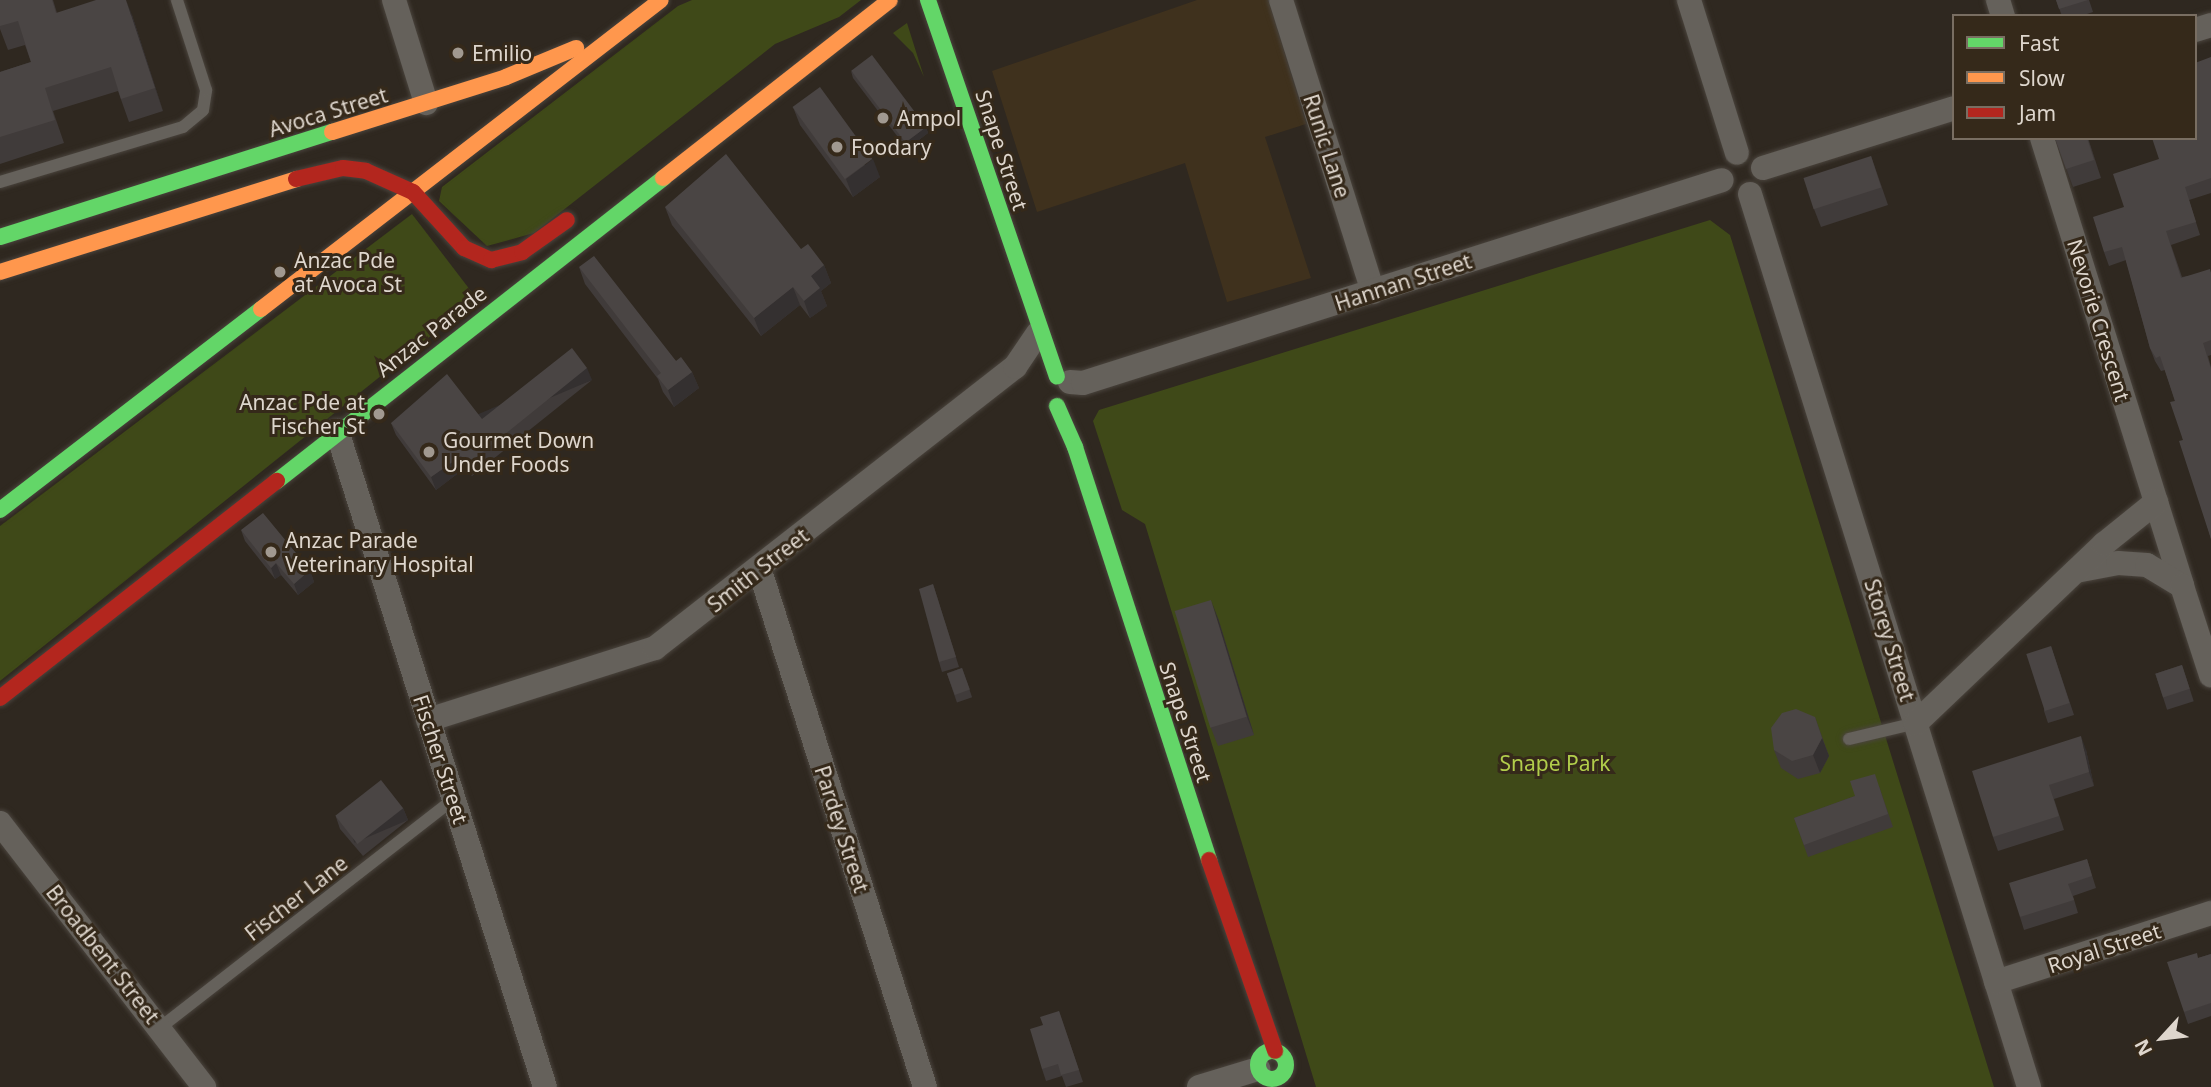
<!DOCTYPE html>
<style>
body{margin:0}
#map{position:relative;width:2211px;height:1087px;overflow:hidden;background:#2f2820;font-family:"Noto Sans",sans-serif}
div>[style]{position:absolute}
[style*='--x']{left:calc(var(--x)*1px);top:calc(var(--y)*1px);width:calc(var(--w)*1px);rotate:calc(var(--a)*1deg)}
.built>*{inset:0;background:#3f311d}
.green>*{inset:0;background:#3f4918}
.roads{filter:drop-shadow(0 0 2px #4a443d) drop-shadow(0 0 2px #4a443d)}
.lane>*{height:12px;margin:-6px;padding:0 6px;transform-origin:6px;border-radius:6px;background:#65615b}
.street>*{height:24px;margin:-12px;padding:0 12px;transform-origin:12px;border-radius:12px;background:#65615b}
.fast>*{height:16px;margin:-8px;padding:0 8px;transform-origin:8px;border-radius:8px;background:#63d668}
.fast>.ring{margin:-8px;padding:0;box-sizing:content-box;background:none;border:16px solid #63d668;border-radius:50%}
.slow>*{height:16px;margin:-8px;padding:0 8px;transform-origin:8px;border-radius:8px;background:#ff974d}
.jam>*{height:16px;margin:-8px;padding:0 8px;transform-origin:8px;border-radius:8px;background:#b3261e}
.wall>*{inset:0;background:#403b3a;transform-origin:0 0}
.shaded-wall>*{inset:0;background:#343030;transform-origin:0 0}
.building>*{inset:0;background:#4a4544;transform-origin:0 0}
.dots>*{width:19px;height:19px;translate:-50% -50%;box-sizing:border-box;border:4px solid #35291a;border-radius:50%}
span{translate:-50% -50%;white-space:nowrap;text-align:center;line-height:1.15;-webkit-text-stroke:6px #35291a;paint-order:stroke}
.poi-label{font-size:21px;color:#ded6cd}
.left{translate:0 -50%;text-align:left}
.right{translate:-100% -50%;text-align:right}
.street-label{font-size:21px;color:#ded6cd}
.park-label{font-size:21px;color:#b1cd4b}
.legend{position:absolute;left:1952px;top:14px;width:245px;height:126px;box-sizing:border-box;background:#35291a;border:2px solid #796e62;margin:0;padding:9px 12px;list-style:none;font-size:21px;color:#ded6cd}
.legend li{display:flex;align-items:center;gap:14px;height:35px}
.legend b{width:35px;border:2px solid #796e62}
.north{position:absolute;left:2127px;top:1003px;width:70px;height:70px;-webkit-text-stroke:5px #35291a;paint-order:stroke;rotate:243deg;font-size:19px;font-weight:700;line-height:28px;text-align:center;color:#ded6cd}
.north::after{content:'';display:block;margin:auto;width:24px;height:32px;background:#ded6cd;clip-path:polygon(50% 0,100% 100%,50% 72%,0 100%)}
</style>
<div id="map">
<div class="built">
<div style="clip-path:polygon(1197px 0,1268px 0,1306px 124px,1265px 137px,1311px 278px,1227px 302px,1185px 163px,1037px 212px,992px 71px)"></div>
</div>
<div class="green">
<div style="clip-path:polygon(692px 0,861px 0,839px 17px,775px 44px,534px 233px,487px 246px,439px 201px,442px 187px,678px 6px)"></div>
<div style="clip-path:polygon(907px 23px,924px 77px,913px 53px,893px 33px)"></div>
<div style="clip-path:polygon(412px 214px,477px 299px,0 681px,0 526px)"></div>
<div style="clip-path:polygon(1710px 220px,1730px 235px,1994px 1087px,1316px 1087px,1145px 524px,1122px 510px,1093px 421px,1099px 410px)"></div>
</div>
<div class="roads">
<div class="lane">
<div style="--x:0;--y:182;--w:191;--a:-16.7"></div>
<div style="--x:183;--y:127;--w:26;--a:-40"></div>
<div style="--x:203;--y:110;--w:20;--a:-81"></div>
<div style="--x:206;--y:90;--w:95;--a:-107.9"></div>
<div style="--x:1849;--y:739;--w:69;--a:-13.4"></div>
<div style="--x:161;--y:1027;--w:371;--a:-37.9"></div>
</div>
<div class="street">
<div style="--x:394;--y:0;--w:108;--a:72.7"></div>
<div style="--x:1281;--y:0;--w:306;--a:72.5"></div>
<div style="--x:1689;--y:0;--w:160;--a:72.6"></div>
<div style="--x:1998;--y:0;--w:17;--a:73"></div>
<div style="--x:2195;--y:30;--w:17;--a:-17"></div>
<div style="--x:2042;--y:138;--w:469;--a:72.6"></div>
<div style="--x:1763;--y:168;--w:200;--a:-17.4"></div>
<div style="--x:1750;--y:194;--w:936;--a:72.65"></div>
<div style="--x:1070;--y:382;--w:13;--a:4"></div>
<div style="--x:1083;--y:383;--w:670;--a:-17.62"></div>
<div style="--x:337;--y:431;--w:688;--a:72.41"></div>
<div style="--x:760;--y:571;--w:542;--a:72.27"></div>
<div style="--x:2076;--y:571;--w:43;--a:-10.8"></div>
<div style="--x:2118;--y:563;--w:29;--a:4"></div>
<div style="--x:2147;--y:565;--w:41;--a:31"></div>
<div style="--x:2182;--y:586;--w:94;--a:72"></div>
<div style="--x:428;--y:720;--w:238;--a:-17.6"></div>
<div style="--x:655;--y:648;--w:457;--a:-38"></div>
<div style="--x:1015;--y:367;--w:40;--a:-56"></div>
<div style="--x:1916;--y:723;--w:260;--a:-43.6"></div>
<div style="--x:2104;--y:544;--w:67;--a:-38.9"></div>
<div style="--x:0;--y:823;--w:334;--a:52.3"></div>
<div style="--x:1996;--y:982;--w:226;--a:-17.8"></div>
<div style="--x:1199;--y:1087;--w:62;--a:-17"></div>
</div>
<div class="fast">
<div style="--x:928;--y:0;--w:398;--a:71.1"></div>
<div style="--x:0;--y:237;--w:348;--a:-17.6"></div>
<div style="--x:1057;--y:406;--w:45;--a:66.3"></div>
<div style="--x:1075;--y:447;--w:434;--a:72"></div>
<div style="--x:277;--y:481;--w:491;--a:-38.1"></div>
<div style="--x:0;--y:510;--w:329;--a:-37.6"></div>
<div class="ring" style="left:1258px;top:1051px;width:12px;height:12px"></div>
</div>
<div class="slow">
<div style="--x:332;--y:132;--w:182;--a:-17.5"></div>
<div style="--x:506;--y:77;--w:76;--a:-22.5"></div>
<div style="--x:663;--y:178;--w:288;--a:-38.1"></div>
<div style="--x:0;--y:272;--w:310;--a:-17.4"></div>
<div style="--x:261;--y:309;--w:505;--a:-37.69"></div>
</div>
<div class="jam">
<div style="--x:296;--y:179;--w:48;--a:-13.2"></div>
<div style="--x:343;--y:168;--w:23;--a:7"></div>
<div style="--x:366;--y:171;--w:51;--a:24.1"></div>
<div style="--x:413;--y:192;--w:76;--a:47.7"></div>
<div style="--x:464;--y:248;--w:30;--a:24"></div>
<div style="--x:491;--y:260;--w:32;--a:-14"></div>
<div style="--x:522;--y:252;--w:55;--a:-35.4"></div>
<div style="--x:0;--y:698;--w:352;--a:-38.1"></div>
<div style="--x:1209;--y:860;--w:202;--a:70.9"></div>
</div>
</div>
<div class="wall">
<div style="clip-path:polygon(0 0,53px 0,57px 13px,132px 15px,163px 111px,129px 122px,118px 91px,53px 111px,64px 143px,0 164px,0 72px,31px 62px,25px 45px,8px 50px,0 29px)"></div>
<div style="clip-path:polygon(2056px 0,2089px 0,2093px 12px,2081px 16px,2062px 16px)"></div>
<div style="clip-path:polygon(2211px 57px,2211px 193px,2189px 200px,2200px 235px,2171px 245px,2182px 277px,2211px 272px,2211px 355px,2208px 356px,2211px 367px,2211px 539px,2183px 440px,2175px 401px,2165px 370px,2161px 371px,2155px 361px,2150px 348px,2126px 260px,2109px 266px,2104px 252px,2124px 207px,2159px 159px)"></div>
<div style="clip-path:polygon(851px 71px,926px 127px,928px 133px,907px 149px,853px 78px)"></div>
<div style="clip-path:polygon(793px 107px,880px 177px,853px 197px,800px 125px)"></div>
<div style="clip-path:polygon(2055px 138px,2088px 138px,2101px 178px,2073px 187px)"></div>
<div style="clip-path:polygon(1871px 156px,1888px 205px,1821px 227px,1814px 209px)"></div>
<div style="clip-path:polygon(665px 207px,824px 265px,831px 283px,821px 291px,827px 306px,810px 318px,800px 305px,761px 336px,672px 225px)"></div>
<div style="clip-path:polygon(579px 267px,676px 361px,692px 372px,699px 388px,674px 407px,663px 392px,658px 379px,585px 284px)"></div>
<div style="clip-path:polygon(592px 380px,472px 476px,465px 468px,436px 490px,396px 435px,391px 423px,482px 419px)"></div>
<div style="clip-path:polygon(241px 530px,310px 570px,314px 582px,298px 595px,281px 575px,275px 579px,245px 541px)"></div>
<div style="clip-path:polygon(933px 584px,959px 667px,942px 672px,939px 662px)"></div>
<div style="clip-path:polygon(1218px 618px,1254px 735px,1218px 746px,1211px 728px)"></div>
<div style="clip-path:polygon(2051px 646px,2074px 715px,2048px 723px,2044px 711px)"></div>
<div style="left:2182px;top:665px;width:38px;height:28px;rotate:72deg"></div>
<div style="left:962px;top:668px;width:31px;height:16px;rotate:71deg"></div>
<div style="clip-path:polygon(1815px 717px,1829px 756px,1820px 773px,1798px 779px,1781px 768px,1774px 750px)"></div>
<div style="clip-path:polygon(2086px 750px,2094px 786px,2054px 799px,2064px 830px,1998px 851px,1993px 837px)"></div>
<div style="clip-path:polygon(1879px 786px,1893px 827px,1808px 857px,1794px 818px,1855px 796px)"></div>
<div style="clip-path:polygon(403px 808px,408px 820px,363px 856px,340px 829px,336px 817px)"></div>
<div style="clip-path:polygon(2087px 859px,2096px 888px,2073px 896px,2078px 913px,2024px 930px,2020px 917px)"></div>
<div style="clip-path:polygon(2211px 954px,2211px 1016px,2188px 1024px,2184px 1012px,2198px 958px)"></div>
<div style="clip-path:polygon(1059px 1011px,1083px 1082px,1066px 1087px,1062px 1076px,1046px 1081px,1042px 1069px,1043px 1025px)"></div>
</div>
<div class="shaded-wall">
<div style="clip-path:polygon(126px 0,132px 15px,163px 111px,155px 88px)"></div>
<div style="clip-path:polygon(926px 127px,928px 133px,907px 149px,905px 143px)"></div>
<div style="clip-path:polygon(873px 159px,880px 177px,853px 197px,846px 179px)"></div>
<div style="clip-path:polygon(824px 265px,831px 283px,821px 291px,827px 306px,810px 318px,804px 301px,811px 276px)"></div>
<div style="clip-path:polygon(793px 287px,800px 305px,761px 336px,754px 318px)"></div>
<div style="left:587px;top:368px;width:13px;height:153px;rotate:67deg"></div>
<div style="clip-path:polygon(692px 372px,699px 388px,674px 407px,668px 390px)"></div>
<div style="clip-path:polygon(461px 456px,465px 468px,436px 490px,431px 477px)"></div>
<div style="clip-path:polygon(276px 563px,281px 575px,275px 579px,271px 568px)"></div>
<div style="clip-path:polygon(310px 570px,314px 582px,298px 595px,294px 584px)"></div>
<div style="clip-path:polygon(1211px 600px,1218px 618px,1254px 735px,1247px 717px)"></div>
<div style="clip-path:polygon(2081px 736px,2086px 750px,2094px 786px,2089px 772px)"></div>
<div style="clip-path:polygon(1822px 738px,1829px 756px,1820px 773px,1813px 755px)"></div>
<div style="left:403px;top:808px;width:13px;height:58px;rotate:67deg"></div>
</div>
<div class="building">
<div style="clip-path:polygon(0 0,52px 0,56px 13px,96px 0,126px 0,155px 88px,121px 99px,111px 67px,45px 88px,55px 120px,0 137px,0 72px,31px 62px,18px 21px,0 26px)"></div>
<div style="clip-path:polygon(2056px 0,2088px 0,2059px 9px)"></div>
<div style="left:872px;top:55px;width:90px;height:26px;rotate:53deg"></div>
<div style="clip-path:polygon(2211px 57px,2211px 178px,2185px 187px,2196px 222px,2166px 231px,2181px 278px,2210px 269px,2211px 273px,2211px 340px,2203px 343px,2211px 369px,2211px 539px,2179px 441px,2183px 440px,2170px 402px,2175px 401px,2160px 356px,2156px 358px,2150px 348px,2122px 247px,2104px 252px,2093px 217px,2124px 207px,2113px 174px,2159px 159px,2152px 138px,2195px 138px,2195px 63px)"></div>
<div style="left:820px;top:87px;width:89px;height:34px;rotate:54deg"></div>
<div style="clip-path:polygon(2055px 138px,2087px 138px,2094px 160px,2066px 169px)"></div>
<div style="clip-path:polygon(726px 154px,801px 249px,808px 244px,824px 265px,811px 276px,820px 288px,804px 301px,793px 287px,754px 318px,665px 207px)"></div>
<div style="left:1871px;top:156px;width:33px;height:71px;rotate:72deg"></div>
<div style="clip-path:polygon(594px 256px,676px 361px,681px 357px,692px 372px,668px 390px,657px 376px,661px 373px,579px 267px)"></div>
<div style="clip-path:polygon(572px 348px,587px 368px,468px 464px,461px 456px,431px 477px,391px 423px,447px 374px,482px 419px)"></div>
<div style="clip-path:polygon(263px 513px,310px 570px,294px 584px,276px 563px,271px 568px,241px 530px)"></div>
<div style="clip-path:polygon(933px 584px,956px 657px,939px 662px,919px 589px)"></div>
<div style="left:1211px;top:600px;width:122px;height:38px;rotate:73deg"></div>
<div style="left:2051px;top:646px;width:60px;height:26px;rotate:72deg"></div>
<div style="left:2182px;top:665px;width:25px;height:28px;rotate:72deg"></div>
<div style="left:962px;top:668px;width:23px;height:16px;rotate:70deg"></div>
<div style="clip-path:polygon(1796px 709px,1815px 717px,1822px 738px,1813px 755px,1792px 761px,1774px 750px,1771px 728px,1782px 713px)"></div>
<div style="clip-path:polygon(2081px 736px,2089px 772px,2049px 785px,2059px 816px,1993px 837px,1972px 771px)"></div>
<div style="clip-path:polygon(1875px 774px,1888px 814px,1804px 845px,1794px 818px,1855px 796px,1850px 781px)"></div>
<div style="left:381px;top:780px;width:36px;height:58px;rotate:52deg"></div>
<div style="clip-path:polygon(2087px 859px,2092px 876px,2068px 884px,2074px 900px,2020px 917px,2009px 883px)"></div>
<div style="clip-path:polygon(2197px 953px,2198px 958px,2211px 954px,2211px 1003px,2184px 1012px,2167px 962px)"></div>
<div style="clip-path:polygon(1059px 1011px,1079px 1070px,1061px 1075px,1058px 1064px,1042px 1069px,1030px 1029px,1043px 1025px,1040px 1017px)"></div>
</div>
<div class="dots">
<div style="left:458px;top:53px;background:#a19990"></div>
<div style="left:883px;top:118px;background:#a19990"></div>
<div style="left:837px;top:147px;background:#a19990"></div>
<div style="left:280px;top:272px;background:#a19990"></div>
<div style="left:379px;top:414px;background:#a19990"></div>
<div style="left:429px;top:452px;background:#a19990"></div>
<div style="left:271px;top:552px;background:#a19990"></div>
</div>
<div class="poi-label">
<span class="left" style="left:472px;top:53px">Emilio</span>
<span class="left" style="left:897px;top:118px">Ampol</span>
<span class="left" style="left:851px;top:147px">Foodary</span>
<span class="left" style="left:294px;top:272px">Anzac Pde<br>at Avoca St</span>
<span class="right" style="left:365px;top:414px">Anzac Pde at<br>Fischer St</span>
<span class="left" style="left:443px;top:452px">Gourmet Down<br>Under Foods</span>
<span class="left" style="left:285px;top:552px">Anzac Parade<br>Veterinary Hospital</span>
</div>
<div class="street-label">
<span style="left:328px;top:112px;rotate:-17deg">Avoca Street</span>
<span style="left:1327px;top:146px;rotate:72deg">Runic Lane</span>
<span style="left:1002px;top:150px;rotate:72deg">Snape Street</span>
<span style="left:1403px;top:282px;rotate:-18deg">Hannan Street</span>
<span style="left:2099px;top:320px;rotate:73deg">Nevorie Crescent</span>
<span style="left:431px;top:331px;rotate:-38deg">Anzac Parade</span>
<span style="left:758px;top:570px;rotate:-38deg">Smith Street</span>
<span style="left:1890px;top:640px;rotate:73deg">Storey Street</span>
<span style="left:1186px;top:722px;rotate:72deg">Snape Street</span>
<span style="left:441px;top:759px;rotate:72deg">Fischer Street</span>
<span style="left:842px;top:829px;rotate:72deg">Pardey Street</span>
<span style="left:296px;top:898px;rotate:-38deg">Fischer Lane</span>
<span style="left:2104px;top:948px;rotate:-18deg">Royal Street</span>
<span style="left:103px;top:954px;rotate:52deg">Broadbent Street</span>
</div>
<div class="park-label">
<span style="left:1555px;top:763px">Snape Park</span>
</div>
<ul class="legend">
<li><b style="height:9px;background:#63d668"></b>Fast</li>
<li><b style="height:9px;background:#ff974d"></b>Slow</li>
<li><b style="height:9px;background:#b3261e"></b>Jam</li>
</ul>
<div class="north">N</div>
</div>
